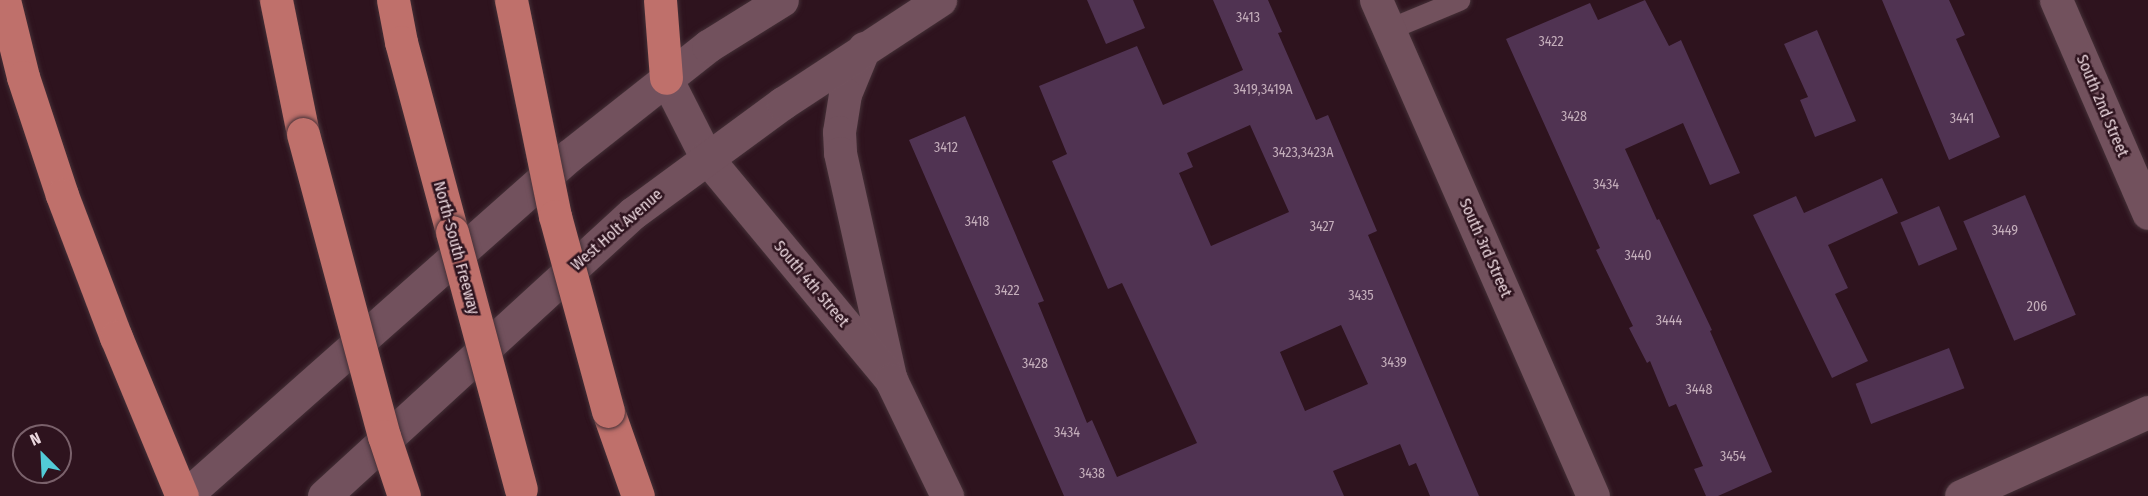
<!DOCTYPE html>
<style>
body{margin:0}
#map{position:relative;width:2148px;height:496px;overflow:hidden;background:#2e131e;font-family:"Fira Sans Condensed",sans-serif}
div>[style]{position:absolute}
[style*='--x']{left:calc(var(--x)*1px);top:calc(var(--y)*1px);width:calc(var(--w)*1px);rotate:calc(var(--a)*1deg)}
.building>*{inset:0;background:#503352;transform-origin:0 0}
.roads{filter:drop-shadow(0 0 2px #443037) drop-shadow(0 0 2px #443037)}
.service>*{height:21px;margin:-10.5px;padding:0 10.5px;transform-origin:10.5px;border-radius:10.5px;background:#72515d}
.minor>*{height:33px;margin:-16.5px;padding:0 16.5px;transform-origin:16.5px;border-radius:16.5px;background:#72515d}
.tertiary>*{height:33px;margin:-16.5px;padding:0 16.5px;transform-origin:16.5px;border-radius:16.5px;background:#72515d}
.motorway>*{height:33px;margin:-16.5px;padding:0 16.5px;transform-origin:16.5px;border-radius:16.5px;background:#bf706b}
.bridges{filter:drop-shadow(0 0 2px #443037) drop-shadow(0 0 2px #443037)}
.motorway-bridge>*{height:33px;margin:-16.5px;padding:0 16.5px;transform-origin:16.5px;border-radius:16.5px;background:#bf706b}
span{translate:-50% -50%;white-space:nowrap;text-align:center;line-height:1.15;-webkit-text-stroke:5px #2e131e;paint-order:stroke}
.number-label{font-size:14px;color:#c4aebb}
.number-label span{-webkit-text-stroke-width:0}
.street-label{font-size:16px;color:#ebd7de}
.north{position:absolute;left:12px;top:424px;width:60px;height:60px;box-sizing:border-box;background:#2e131e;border:2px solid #7a616b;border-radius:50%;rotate:336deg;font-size:16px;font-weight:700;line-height:24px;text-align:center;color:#ebd7de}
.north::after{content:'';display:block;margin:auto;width:21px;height:27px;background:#52cbd7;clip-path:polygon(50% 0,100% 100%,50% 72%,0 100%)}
</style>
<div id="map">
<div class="building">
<div style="clip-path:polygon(1087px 0,1133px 0,1145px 28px,1106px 44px)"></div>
<div style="clip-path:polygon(evenodd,1213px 0,1268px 0,1282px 32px,1278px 33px,1316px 120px,1328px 115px,1377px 231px,1368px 235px,1479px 496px,1430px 496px,1416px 463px,1409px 466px,1400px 444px,1333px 471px,1344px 496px,1064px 496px,909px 140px,965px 116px,1044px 301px,1038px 303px,1087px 423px,1092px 420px,1117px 477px,1197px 443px,1122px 283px,1108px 289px,1052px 161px,1067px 154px,1039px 86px,1137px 46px,1163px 105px,1243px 70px,1213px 0,1250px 125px,1289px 212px,1211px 246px,1179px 173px,1193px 167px,1187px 153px,1250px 125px,1213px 0,1341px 325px,1368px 384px,1305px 411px,1280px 352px,1341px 325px)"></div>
<div style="clip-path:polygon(1645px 0,1669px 46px,1681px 40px,1740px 173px,1710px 185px,1683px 123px,1625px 149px,1657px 220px,1659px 219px,1712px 330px,1710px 331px,1772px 472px,1718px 496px,1706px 496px,1694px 469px,1703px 466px,1676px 404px,1669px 407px,1650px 361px,1647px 363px,1629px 328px,1633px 326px,1628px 316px,1596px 250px,1600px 248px,1506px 39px,1590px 3px,1598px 20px)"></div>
<div style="clip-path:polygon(1882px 0,1949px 0,1965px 35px,1956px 39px,2000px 137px,1949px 160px)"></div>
<div style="clip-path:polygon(1817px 30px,1856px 121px,1815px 137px,1800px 100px,1808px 97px,1784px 44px)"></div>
<div style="clip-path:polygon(1882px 178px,1898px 213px,1828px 245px,1848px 288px,1835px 294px,1868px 361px,1832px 378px,1753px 215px,1796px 196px,1804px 213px)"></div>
<div style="left:2025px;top:195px;width:130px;height:67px;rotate:67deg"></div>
<div style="left:1939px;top:206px;width:47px;height:42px;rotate:67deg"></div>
<div style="left:1949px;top:348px;width:43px;height:100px;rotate:69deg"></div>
</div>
<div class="roads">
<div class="service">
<div style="--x:1389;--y:29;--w:76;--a:-22.5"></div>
</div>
<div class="minor">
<div style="--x:1376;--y:0;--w:541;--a:66.37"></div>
<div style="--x:2056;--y:0;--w:232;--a:66.6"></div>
<div style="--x:1961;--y:496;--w:205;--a:-24.2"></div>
</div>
<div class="tertiary">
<div style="--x:864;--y:48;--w:50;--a:112.4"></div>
<div style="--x:845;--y:94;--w:38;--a:99"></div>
<div style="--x:839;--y:132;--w:21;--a:87"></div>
<div style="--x:840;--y:153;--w:229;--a:77.4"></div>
<div style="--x:666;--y:78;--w:89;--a:63.1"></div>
<div style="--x:706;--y:157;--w:290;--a:50.3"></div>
<div style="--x:891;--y:380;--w:129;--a:64.2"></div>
<div style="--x:185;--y:496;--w:514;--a:-41.53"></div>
<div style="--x:570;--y:155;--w:176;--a:-38.3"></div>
<div style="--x:708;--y:46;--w:87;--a:-31.9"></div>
<div style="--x:324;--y:496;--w:419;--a:-42.5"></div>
<div style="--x:633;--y:213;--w:186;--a:-36.3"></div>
<div style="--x:783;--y:103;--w:188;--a:-33.3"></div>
</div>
<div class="motorway">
<div style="--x:4;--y:0;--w:79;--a:76.1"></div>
<div style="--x:23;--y:77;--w:124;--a:71.7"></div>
<div style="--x:62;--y:195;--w:152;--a:69.2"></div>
<div style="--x:116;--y:337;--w:172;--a:67.5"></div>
<div style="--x:276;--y:0;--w:137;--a:78.6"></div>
<div style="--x:393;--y:0;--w:43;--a:79.2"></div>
<div style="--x:401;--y:42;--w:197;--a:75"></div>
<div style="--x:660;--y:0;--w:78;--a:85.6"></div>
<div style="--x:608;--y:411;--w:90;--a:70.6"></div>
</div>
</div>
<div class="bridges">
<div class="motorway-bridge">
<div style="--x:511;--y:0;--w:220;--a:78.5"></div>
<div style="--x:555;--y:216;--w:202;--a:74.8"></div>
<div style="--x:303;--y:134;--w:313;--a:75"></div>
<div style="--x:384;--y:436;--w:63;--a:71.6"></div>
<div style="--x:452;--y:232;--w:266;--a:75"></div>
</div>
</div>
<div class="number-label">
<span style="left:1248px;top:18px">3413</span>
<span style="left:1551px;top:42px">3422</span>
<span style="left:1263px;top:90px">3419,3419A</span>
<span style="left:1574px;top:117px">3428</span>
<span style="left:1962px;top:119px">3441</span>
<span style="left:946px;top:148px">3412</span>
<span style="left:1303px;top:153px">3423,3423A</span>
<span style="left:1606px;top:185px">3434</span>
<span style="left:977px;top:222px">3418</span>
<span style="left:1322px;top:227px">3427</span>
<span style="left:2005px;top:231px">3449</span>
<span style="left:1638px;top:256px">3440</span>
<span style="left:1007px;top:291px">3422</span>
<span style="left:1361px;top:296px">3435</span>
<span style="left:2037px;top:307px">206</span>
<span style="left:1669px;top:321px">3444</span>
<span style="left:1394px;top:363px">3439</span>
<span style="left:1035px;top:364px">3428</span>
<span style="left:1699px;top:390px">3448</span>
<span style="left:1067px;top:433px">3434</span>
<span style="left:1733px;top:457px">3454</span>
<span style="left:1092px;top:474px">3438</span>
</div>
<div class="street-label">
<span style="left:2102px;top:106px;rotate:67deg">South 2nd Street</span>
<span style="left:617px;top:230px;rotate:-41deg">West Holt Avenue</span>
<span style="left:456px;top:248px;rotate:75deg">North-South Freeway</span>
<span style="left:1485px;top:248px;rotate:66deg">South 3rd Street</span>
<span style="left:811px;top:284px;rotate:50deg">South 4th Street</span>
</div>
<div class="north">N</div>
</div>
